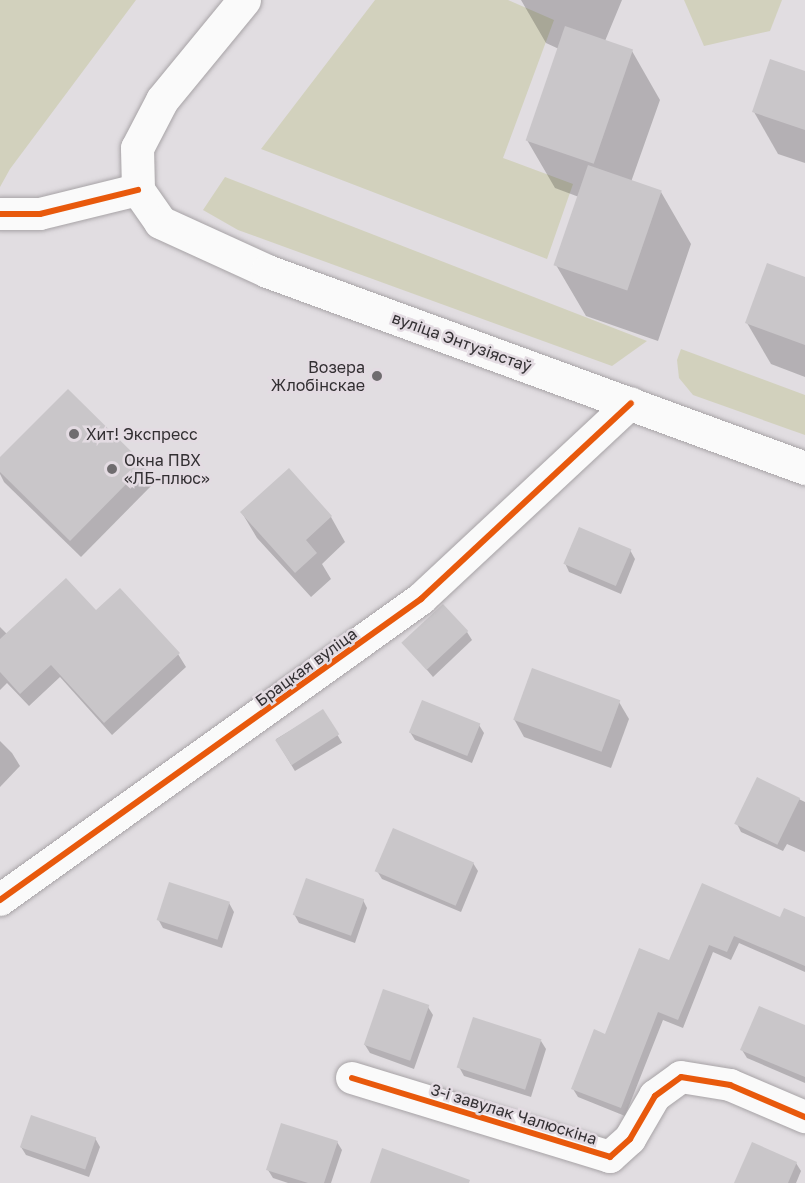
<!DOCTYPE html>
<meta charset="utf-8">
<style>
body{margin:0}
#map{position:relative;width:805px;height:1183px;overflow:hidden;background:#e1dde1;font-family:"Golos Text",sans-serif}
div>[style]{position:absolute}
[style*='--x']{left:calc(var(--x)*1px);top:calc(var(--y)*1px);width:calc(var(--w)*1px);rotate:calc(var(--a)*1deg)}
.green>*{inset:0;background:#d2d1bd}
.shadow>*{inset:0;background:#0003;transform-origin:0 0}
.building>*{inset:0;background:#c9c6c9;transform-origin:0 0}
.roads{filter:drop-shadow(0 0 2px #a7a3a6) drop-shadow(0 0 2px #a7a3a6)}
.street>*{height:32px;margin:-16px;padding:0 16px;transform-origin:16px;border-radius:16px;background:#fafafa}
.secondary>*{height:33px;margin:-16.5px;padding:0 16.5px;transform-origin:16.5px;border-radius:16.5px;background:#fafafa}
.cycleway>*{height:6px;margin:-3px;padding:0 3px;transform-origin:3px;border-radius:3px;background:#e8590c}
.dots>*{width:16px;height:16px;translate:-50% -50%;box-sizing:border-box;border:3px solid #e3dbe2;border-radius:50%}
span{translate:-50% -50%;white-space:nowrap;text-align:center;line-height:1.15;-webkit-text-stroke:5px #e3dbe2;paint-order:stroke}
.street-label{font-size:16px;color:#322f32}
.poi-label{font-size:16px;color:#322f32}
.right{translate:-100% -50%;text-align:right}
.left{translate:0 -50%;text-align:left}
</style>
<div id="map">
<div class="green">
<div style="clip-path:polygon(0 0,136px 0,10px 169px,0 187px)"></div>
<div style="clip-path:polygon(375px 0,508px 0,554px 20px,503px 158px,573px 184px,547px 259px,261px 149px)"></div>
<div style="clip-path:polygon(684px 0,782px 0,770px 31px,704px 46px)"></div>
<div style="clip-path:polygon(225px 177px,647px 341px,612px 366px,238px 230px,203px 210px)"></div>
<div style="clip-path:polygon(681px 349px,805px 395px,805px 435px,693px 395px,679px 378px,677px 360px)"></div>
</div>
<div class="shadow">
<div style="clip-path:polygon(521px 0,622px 0,605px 41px,632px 51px,660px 100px,631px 182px,661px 192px,691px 244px,658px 341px,586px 316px,556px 265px,579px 197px,555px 188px,527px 140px,559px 49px,546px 43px)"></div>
<div style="clip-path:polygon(805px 72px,805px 163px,778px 154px,754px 112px)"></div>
<div style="clip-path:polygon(805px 279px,805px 377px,771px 364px,747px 323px)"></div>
<div style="clip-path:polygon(0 459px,144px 466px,154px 483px,81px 557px,4px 482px,0 474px)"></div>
<div style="clip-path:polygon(289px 470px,331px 517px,345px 542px,322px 564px,331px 579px,311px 597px,257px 538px,242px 513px)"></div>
<div style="clip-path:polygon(630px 550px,635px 559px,621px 594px,569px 572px,565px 563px)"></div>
<div style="clip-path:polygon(95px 613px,178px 654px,186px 667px,112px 735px,60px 677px,29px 706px,7px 683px,0 690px,0 627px,7px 634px)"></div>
<div style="clip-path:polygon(467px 632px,472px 640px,433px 677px,404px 643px)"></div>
<div style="clip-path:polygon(619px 702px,629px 719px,611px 768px,524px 737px,514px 719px)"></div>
<div style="left:323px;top:711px;width:37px;height:55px;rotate:59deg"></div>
<div style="clip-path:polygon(479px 725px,484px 733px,472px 763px,415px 740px,410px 732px)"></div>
<div style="clip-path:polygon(0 741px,12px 753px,20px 766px,0 787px)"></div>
<div style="clip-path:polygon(758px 779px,805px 802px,805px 852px,787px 844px,783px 851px,741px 832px,737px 824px)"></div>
<div style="clip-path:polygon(473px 863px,478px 871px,461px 912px,382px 879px,377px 871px)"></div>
<div style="clip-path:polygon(702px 885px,781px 919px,805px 919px,805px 972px,739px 943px,731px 960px,713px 952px,683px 1028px,663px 1020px,625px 1116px,578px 1097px,573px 1089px,606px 1036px,669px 962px)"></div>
<div style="clip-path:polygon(363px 900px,367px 908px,355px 943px,299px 923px,294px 914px)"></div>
<div style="clip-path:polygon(229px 903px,234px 912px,222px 948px,163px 928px,158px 919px)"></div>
<div style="clip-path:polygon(428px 1007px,433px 1015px,414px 1069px,370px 1053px,365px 1045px)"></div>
<div style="clip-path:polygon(805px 1027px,805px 1083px,747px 1058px,742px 1050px)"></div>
<div style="clip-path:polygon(541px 1041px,546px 1049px,531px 1097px,464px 1076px,459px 1067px)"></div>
<div style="clip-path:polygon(95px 1138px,100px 1147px,89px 1177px,26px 1155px,21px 1147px)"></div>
<div style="clip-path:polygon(337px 1142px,342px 1150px,331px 1183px,288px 1183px,273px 1178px,268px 1170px)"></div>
<div style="clip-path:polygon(796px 1163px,801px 1171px,796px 1183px,736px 1183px)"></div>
</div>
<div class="building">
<div style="left:565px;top:26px;width:72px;height:121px;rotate:19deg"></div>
<div style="clip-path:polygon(770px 59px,805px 71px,805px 130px,752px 112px)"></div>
<div style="left:588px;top:165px;width:78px;height:106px;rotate:19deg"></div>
<div style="clip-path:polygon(767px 263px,805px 277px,805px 345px,745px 323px)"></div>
<div style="clip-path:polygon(68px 389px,145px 465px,70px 541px,0 472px,0 457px)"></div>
<div style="clip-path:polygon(289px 468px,332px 516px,306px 540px,317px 553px,295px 573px,240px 512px)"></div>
<div style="left:579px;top:527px;width:57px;height:40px;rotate:23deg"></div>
<div style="clip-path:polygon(66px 578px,96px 610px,120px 588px,180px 653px,104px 723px,51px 665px,20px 694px,0 672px,0 639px)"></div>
<div style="left:443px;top:604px;width:37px;height:57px;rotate:47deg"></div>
<div style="left:532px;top:668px;width:94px;height:55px;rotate:20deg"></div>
<div style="left:422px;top:700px;width:63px;height:35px;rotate:22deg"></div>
<div style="left:323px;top:709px;width:30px;height:57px;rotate:57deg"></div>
<div style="left:757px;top:777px;width:48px;height:52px;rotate:26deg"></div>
<div style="left:393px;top:828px;width:88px;height:47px;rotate:23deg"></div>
<div style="left:306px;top:878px;width:62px;height:39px;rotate:20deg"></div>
<div style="left:169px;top:882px;width:64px;height:40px;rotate:18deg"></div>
<div style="clip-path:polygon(702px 883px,780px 917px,784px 908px,805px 917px,805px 966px,734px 936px,727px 952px,709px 945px,678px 1020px,658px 1012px,621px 1108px,571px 1089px,594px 1029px,605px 1034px,639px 948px,669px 960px)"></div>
<div style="left:383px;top:989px;width:49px;height:59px;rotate:19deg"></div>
<div style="clip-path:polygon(759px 1006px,805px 1025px,805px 1077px,740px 1050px)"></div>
<div style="left:473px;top:1017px;width:72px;height:53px;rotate:18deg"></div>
<div style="left:31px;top:1115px;width:69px;height:34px;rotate:19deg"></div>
<div style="clip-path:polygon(281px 1123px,338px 1141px,324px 1183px,308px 1183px,266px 1170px)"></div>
<div style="clip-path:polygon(752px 1142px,797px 1162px,788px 1183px,734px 1183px)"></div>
<div style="clip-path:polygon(382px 1148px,470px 1180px,469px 1183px,370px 1183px)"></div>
</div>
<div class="roads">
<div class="street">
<div style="--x:0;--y:214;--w:40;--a:0"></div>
<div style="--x:40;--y:214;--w:101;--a:-13.8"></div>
<div style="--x:0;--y:900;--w:518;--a:-35.56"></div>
<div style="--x:421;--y:599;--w:287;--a:-43"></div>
<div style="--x:352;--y:1078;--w:270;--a:17"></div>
<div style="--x:610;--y:1157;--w:27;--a:-42"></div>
<div style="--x:630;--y:1139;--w:50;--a:-59.8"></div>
<div style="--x:655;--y:1096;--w:32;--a:-36"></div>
<div style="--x:681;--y:1077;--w:50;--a:9.3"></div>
<div style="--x:730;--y:1085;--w:82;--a:23.1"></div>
</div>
<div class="secondary">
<div style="--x:244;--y:0;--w:129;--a:129.4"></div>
<div style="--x:162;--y:100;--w:54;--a:117.5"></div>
<div style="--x:137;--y:148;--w:42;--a:88.6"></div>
<div style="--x:138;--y:190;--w:39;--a:55"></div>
<div style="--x:160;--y:222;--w:118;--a:24.6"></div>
<div style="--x:267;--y:271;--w:573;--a:20.11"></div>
</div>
</div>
<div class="cycleway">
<div style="--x:0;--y:214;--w:40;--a:0"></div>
<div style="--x:40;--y:214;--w:101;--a:-13.8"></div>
<div style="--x:0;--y:900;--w:518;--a:-35.56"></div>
<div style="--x:421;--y:599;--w:287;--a:-43"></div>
<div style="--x:352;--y:1078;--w:270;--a:17"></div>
<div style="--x:610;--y:1157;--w:27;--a:-42"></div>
<div style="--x:630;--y:1139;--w:50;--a:-59.8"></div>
<div style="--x:655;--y:1096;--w:32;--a:-36"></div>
<div style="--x:681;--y:1077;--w:50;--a:9.3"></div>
<div style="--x:730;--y:1085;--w:82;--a:23.1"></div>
</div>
<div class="dots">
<div style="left:377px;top:376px;background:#6f6c6f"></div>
<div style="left:74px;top:434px;background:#6f6c6f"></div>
<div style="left:112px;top:469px;background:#6f6c6f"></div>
</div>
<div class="street-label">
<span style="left:462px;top:342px;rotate:20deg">вуліца Энтузіястаў</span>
<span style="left:306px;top:667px;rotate:-36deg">Брацкая вуліца</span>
<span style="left:514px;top:1114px;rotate:17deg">3-і завулак Чалюскіна</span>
</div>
<div class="poi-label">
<span class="right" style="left:365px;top:376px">Возера<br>Жлобінскае</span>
<span class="left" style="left:86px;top:434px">Хит! Экспресс</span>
<span class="left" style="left:124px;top:469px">Окна ПВХ<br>«ЛБ-плюс»</span>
</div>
</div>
